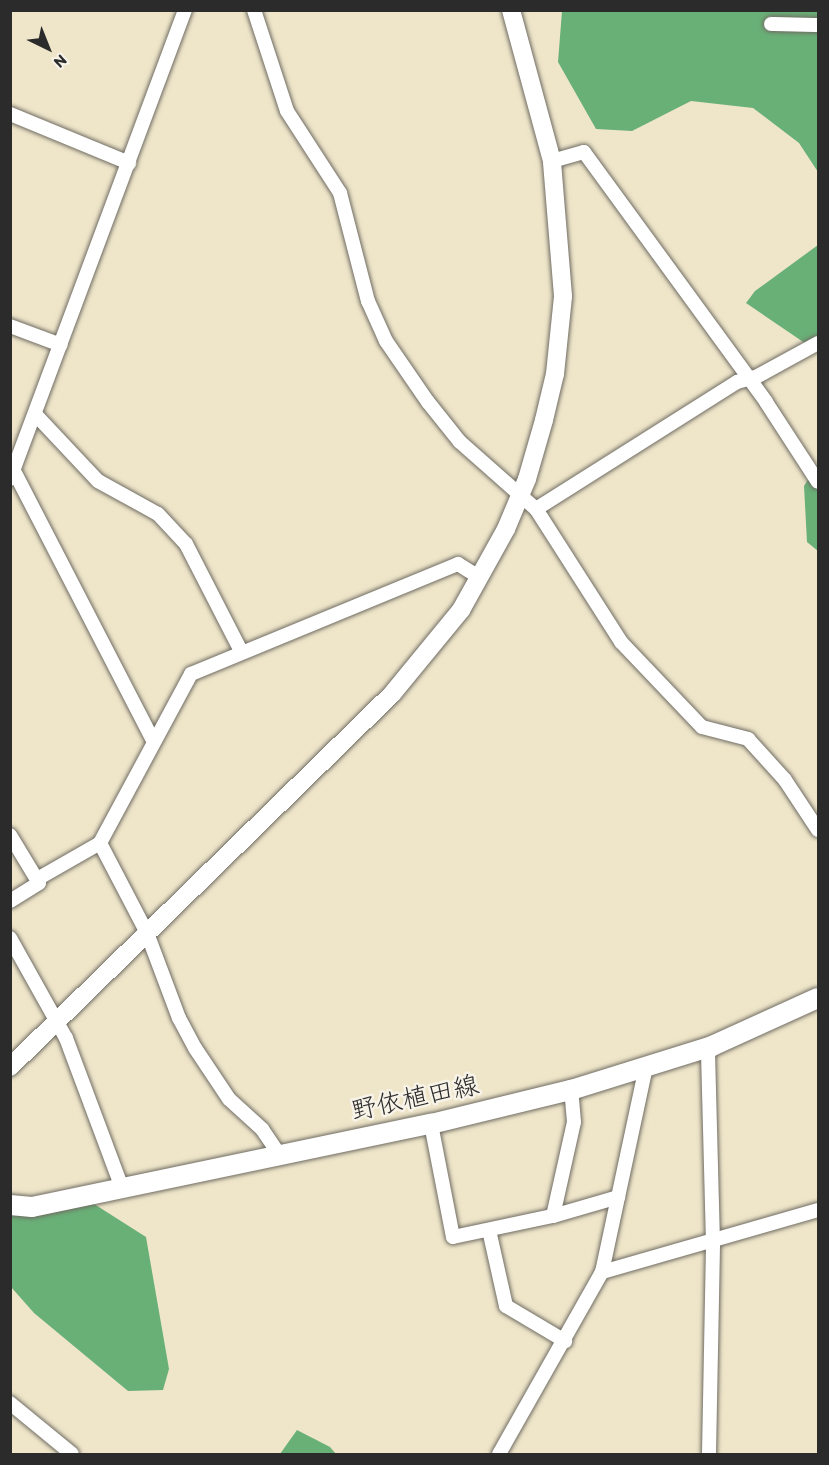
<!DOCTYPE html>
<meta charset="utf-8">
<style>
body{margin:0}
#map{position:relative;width:829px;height:1465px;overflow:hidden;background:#efe6ca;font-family:Itim,"Klee One",sans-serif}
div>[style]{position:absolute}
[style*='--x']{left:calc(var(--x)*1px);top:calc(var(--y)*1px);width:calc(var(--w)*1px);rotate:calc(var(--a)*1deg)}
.forest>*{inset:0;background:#69b077}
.roads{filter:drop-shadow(0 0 2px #706c63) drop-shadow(0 0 2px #706c63)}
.minor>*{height:14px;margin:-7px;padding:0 7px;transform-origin:7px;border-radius:7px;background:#fff}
.tertiary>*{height:18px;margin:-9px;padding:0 9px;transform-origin:9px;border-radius:9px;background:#fff}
.secondary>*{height:20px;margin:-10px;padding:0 10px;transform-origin:10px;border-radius:10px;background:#fff}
span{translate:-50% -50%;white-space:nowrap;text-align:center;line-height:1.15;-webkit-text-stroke:5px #f7f3e8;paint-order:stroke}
.street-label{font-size:26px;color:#2b2b2b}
.frame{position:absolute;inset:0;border:12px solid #2b2b2b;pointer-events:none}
.north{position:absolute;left:18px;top:18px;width:60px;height:60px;-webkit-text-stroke:4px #f7f3e8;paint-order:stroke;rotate:137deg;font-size:16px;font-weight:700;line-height:24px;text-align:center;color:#2b2b2b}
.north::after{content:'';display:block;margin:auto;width:21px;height:27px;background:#2b2b2b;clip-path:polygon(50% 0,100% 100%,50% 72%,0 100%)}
</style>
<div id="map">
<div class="forest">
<div style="clip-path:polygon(806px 10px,818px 11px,818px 172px,799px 143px,753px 108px,691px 101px,632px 131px,596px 129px,558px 62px,562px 11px)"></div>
<div style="clip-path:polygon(818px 245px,818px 352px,746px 303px,755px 291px)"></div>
<div style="clip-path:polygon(818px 464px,818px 551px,807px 542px,804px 486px)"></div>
<div style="clip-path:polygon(91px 1202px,146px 1237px,169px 1369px,163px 1390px,128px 1391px,34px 1313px,11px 1287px,11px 1211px)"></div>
<div style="clip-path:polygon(297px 1430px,330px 1447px,336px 1454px,280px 1454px)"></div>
</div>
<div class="roads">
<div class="minor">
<div style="--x:254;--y:10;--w:106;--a:71.9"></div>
<div style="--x:287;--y:111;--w:98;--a:57.1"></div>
<div style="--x:340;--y:193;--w:112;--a:75.5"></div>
<div style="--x:368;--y:301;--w:44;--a:65.8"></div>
<div style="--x:386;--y:341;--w:74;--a:55.5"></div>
<div style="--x:428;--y:402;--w:51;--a:51.3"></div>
<div style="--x:460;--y:442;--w:101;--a:41.4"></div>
<div style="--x:536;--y:509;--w:158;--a:57.4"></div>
<div style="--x:621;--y:642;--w:117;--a:46.4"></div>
<div style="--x:702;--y:727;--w:48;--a:14.6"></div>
<div style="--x:748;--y:739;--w:55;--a:47.9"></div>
<div style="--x:785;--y:780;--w:60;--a:56.6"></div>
<div style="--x:771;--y:24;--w:47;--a:1.2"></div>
<div style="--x:10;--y:114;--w:129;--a:22.4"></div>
<div style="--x:552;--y:161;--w:33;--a:-16"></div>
<div style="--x:584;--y:152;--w:309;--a:53.9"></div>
<div style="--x:766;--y:402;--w:95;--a:57"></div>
<div style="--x:10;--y:326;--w:54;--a:20.4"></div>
<div style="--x:35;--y:414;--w:92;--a:46.8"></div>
<div style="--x:98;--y:481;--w:68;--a:28.8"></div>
<div style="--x:158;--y:514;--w:41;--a:47"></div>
<div style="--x:186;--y:544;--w:120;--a:62.8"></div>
<div style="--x:14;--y:471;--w:303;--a:62.7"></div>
<div style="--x:10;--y:479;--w:501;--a:-69.54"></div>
<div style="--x:536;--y:509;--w:238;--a:-32.3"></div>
<div style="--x:737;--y:382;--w:20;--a:-15"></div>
<div style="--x:756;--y:377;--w:71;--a:-28.7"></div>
<div style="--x:10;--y:835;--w:56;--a:58.9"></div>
<div style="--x:39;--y:883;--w:34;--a:148"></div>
<div style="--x:100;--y:843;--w:102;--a:62.4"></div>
<div style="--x:147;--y:933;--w:91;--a:69.4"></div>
<div style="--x:179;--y:1018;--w:34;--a:62"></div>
<div style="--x:195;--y:1048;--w:61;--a:56.3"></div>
<div style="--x:229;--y:1099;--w:45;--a:42.3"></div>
<div style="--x:262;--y:1129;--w:30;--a:56"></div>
<div style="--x:39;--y:878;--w:70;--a:-29.8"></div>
<div style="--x:100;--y:843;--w:192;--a:-61.7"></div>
<div style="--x:191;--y:674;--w:289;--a:-22.4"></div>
<div style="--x:458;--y:564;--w:26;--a:32"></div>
<div style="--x:10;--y:938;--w:115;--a:60.8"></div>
<div style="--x:66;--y:1038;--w:160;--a:69.5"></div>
<div style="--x:431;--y:1124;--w:115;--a:79"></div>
<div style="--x:453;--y:1237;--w:102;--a:-11.9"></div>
<div style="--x:553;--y:1216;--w:68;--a:-16.3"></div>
<div style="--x:553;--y:1216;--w:96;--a:-77.4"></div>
<div style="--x:574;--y:1122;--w:32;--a:-95"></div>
<div style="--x:489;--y:1230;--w:78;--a:77.4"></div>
<div style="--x:506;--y:1306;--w:69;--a:30.7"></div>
<div style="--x:602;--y:1272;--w:225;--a:-16"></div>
<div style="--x:10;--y:1403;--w:80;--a:39.4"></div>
<div style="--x:499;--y:1454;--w:209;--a:-60.5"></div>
<div style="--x:602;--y:1272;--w:210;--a:-77.9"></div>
<div style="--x:709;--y:1454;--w:211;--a:-88.9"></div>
<div style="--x:713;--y:1243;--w:188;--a:-91.5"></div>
<div style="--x:708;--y:1055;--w:10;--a:-66"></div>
</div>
<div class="tertiary">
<div style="--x:10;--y:1067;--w:534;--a:-44.32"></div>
<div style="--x:392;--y:694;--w:109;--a:-50.6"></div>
<div style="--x:461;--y:610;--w:93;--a:-60.9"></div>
<div style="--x:506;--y:529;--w:54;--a:-67.2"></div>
<div style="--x:527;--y:479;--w:61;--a:-73.9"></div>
<div style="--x:544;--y:420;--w:47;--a:-76.6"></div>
<div style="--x:555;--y:374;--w:78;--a:-84.1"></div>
<div style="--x:563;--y:296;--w:135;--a:-94.7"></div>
<div style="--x:552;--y:161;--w:156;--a:-105.2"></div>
</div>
<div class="secondary">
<div style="--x:10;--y:1205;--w:22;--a:5"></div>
<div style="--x:32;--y:1207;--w:408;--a:-11.8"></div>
<div style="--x:431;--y:1124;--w:144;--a:-13.7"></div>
<div style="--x:571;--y:1090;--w:148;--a:-17.3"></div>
<div style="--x:712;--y:1046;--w:116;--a:-24.4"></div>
</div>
</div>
<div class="street-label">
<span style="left:415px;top:1098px;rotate:-12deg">野依植田線</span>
</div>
<div class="frame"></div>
<div class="north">N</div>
</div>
